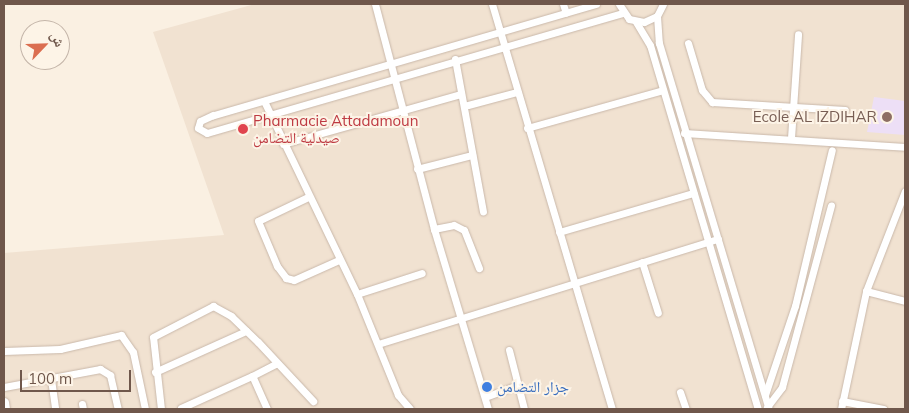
<!DOCTYPE html>
<meta charset="utf-8">
<style>
body{margin:0}
#map{position:relative;width:909px;height:413px;overflow:hidden;background:#faf0e2;font-family:Mulish,"Noto Naskh Arabic",sans-serif}
div>[style]{position:absolute}
[style*='--x']{left:calc(var(--x)*1px);top:calc(var(--y)*1px);width:calc(var(--w)*1px);rotate:calc(var(--a)*1deg)}
.residential>*{inset:0;background:#f1e2d1}
.education>*{inset:0;background:#eddff6}
.roads{filter:drop-shadow(0 0 1px #c9b8aa) drop-shadow(0 0 1px #c9b8aa)}
.minor>*{height:7px;margin:-3.5px;padding:0 3.5px;transform-origin:3.5px;border-radius:3.5px;background:#fff}
.tertiary>*{height:9px;margin:-4.5px;padding:0 4.5px;transform-origin:4.5px;border-radius:4.5px;background:#fff}
.dots>*{width:14px;height:14px;translate:-50% -50%;box-sizing:border-box;border:2px solid #fdf4e7;border-radius:50%}
span{translate:-50% -50%;white-space:nowrap;text-align:center;line-height:1.15;-webkit-text-stroke:4px #fdf4e7;paint-order:stroke}
.education-label{font-size:15px;color:#785e54}
.right{translate:-100% -50%;text-align:right}
.health-label{font-size:15px;color:#be3a42}
.left{translate:0 -50%;text-align:left}
.shop-label{font-size:15px;color:#366cbe}
.frame{position:absolute;inset:0;border:5px solid #6f574b;pointer-events:none}
.north{position:absolute;left:20px;top:20px;width:50px;height:50px;box-sizing:border-box;background:#fdf4e7;border:1px solid #c4b5a9;border-radius:50%;rotate:66deg;font-size:14px;font-weight:700;line-height:20px;text-align:center;color:#6f574b}
.north::after{content:'';display:block;margin:auto;width:18px;height:22px;background:#db6e50;clip-path:polygon(50% 0,100% 100%,50% 72%,0 100%)}
.scale{position:absolute;left:20px;top:370px;width:111px;height:22px;box-sizing:border-box;border:2px solid #6f574b;border-top:0;padding-left:6px;font-size:15px;line-height:18px;white-space:nowrap;color:#6f574b;-webkit-text-stroke:4px #fdf4e7;paint-order:stroke}
</style>
<div id="map">
<div class="residential">
<div style="clip-path:polygon(255px 4px,905px 4px,905px 409px,4px 409px,4px 253px,224px 235px,153px 32px)"></div>
</div>
<div class="education">
<div style="clip-path:polygon(874px 97px,905px 101px,905px 135px,867px 132px)"></div>
</div>
<div class="roads">
<div class="minor">
<div style="--x:375;--y:4;--w:233;--a:75.3"></div>
<div style="--x:434;--y:229;--w:188;--a:73.3"></div>
<div style="--x:492;--y:4;--w:422;--a:73.5"></div>
<div style="--x:563;--y:4;--w:9;--a:72"></div>
<div style="--x:596;--y:4;--w:399;--a:163.8"></div>
<div style="--x:213;--y:115;--w:14;--a:155"></div>
<div style="--x:200;--y:121;--w:7;--a:106"></div>
<div style="--x:198;--y:128;--w:10;--a:29"></div>
<div style="--x:207;--y:133;--w:433;--a:-16.1"></div>
<div style="--x:619;--y:4;--w:18;--a:56"></div>
<div style="--x:629;--y:19;--w:15;--a:11"></div>
<div style="--x:644;--y:22;--w:14;--a:-25"></div>
<div style="--x:657;--y:16;--w:13;--a:-63"></div>
<div style="--x:657;--y:16;--w:27;--a:86"></div>
<div style="--x:659;--y:43;--w:382;--a:73.3"></div>
<div style="--x:636;--y:22;--w:27;--a:59"></div>
<div style="--x:650;--y:45;--w:380;--a:73.5"></div>
<div style="--x:688;--y:43;--w:49;--a:73.4"></div>
<div style="--x:702;--y:90;--w:16;--a:50"></div>
<div style="--x:712;--y:102;--w:133;--a:3.4"></div>
<div style="--x:455;--y:59;--w:155;--a:79.6"></div>
<div style="--x:264;--y:101;--w:214;--a:64.3"></div>
<div style="--x:357;--y:294;--w:109;--a:67.9"></div>
<div style="--x:398;--y:395;--w:18;--a:49"></div>
<div style="--x:468;--y:105;--w:51;--a:-14.9"></div>
<div style="--x:527;--y:128;--w:141;--a:-15.6"></div>
<div style="--x:684;--y:133;--w:221;--a:3.6"></div>
<div style="--x:791;--y:138;--w:104;--a:-86.1"></div>
<div style="--x:283;--y:144;--w:185;--a:-15.7"></div>
<div style="--x:417;--y:169;--w:57;--a:-14.3"></div>
<div style="--x:308;--y:197;--w:55;--a:154.4"></div>
<div style="--x:258;--y:221;--w:49;--a:67.1"></div>
<div style="--x:277;--y:266;--w:15;--a:53"></div>
<div style="--x:286;--y:278;--w:8;--a:14"></div>
<div style="--x:294;--y:280;--w:49;--a:-24"></div>
<div style="--x:434;--y:229;--w:20;--a:-11"></div>
<div style="--x:454;--y:225;--w:11;--a:27"></div>
<div style="--x:464;--y:230;--w:41;--a:68.5"></div>
<div style="--x:559;--y:232;--w:140;--a:-16.2"></div>
<div style="--x:642;--y:262;--w:53;--a:72.6"></div>
<div style="--x:866;--y:291;--w:40;--a:14.4"></div>
<div style="--x:357;--y:294;--w:68;--a:-17.9"></div>
<div style="--x:378;--y:344;--w:356;--a:-17.2"></div>
<div style="--x:509;--y:350;--w:61;--a:75.7"></div>
<div style="--x:4;--y:351;--w:56;--a:-2"></div>
<div style="--x:60;--y:349;--w:63;--a:-12.9"></div>
<div style="--x:121;--y:335;--w:21;--a:55"></div>
<div style="--x:133;--y:352;--w:58;--a:78.1"></div>
<div style="--x:155;--y:372;--w:100;--a:-24.3"></div>
<div style="--x:51;--y:379;--w:30;--a:82"></div>
<div style="--x:4;--y:387;--w:98;--a:-10.6"></div>
<div style="--x:100;--y:369;--w:12;--a:31"></div>
<div style="--x:110;--y:375;--w:35;--a:77"></div>
<div style="--x:680;--y:392;--w:18;--a:71"></div>
<div style="--x:765;--y:395;--w:94;--a:-71.4"></div>
<div style="--x:795;--y:306;--w:160;--a:-76.7"></div>
<div style="--x:485;--y:397;--w:35;--a:-20"></div>
<div style="--x:842;--y:401;--w:42;--a:11"></div>
<div style="--x:82;--y:404;--w:5;--a:79"></div>
<div style="--x:767;--y:407;--w:25;--a:-53"></div>
<div style="--x:782;--y:387;--w:188;--a:-74.9"></div>
<div style="--x:181;--y:408;--w:78;--a:-24.3"></div>
<div style="--x:161;--y:409;--w:72;--a:-96.3"></div>
<div style="--x:153;--y:337;--w:68;--a:-27.3"></div>
<div style="--x:213;--y:306;--w:21;--a:29"></div>
<div style="--x:231;--y:316;--w:37;--a:44"></div>
<div style="--x:258;--y:342;--w:81;--a:47"></div>
<div style="--x:267;--y:409;--w:36;--a:-114"></div>
<div style="--x:252;--y:376;--w:27;--a:-27"></div>
<div style="--x:841;--y:409;--w:121;--a:-78"></div>
<div style="--x:866;--y:291;--w:107;--a:-68.7"></div>
</div>
<div class="tertiary">
<div style="--x:4;--y:402;--w:7;--a:82"></div>
</div>
</div>
<div class="dots">
<div style="left:887px;top:117px;background:#8d6e63"></div>
<div style="left:243px;top:129px;background:#e0444e"></div>
<div style="left:487px;top:387px;background:#3f7fe0"></div>
</div>
<div class="education-label">
<span class="right" style="left:877px;top:117px">Ecole AL IZDIHAR</span>
</div>
<div class="health-label">
<span class="left" style="left:253px;top:129px">Pharmacie Attadamoun<br>صيدلية التضامن</span>
</div>
<div class="shop-label">
<span class="left" style="left:497px;top:387px">جزار التضامن</span>
</div>
<div class="frame"></div>
<div class="north">ش</div>
<div class="scale">100 m</div>
</div>
